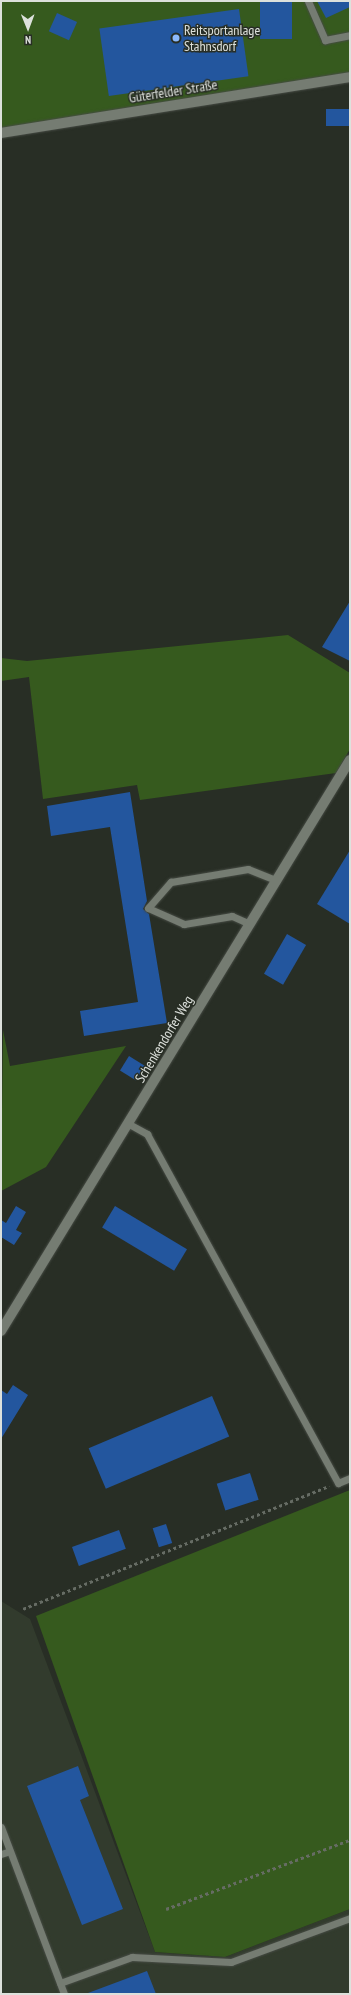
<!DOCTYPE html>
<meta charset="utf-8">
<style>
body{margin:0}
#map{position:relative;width:351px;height:1995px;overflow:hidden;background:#282e25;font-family:"PT Sans Narrow",sans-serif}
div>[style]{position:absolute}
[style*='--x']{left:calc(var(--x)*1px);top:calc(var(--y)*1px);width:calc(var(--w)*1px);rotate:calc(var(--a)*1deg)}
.built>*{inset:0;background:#323b2d}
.green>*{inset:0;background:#365a1e}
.building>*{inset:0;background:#23569e;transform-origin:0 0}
.path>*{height:2.5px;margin-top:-1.25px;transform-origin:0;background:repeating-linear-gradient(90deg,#666c64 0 3px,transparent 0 6px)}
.roads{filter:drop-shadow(0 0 1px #464b44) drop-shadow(0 0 1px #464b44)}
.lane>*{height:7px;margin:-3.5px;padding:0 3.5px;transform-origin:3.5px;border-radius:3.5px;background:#757c72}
.street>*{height:10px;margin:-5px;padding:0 5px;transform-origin:5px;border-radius:5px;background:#757c72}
.dots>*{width:11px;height:11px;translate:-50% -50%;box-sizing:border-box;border:2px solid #282e25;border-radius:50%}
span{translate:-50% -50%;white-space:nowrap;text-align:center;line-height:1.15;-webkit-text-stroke:3px #282e25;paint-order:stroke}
.poi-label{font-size:14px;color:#dde1dc}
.left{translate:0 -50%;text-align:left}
.street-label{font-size:14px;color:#dde1dc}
.frame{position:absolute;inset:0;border:2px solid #dde1dc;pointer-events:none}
.north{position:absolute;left:8px;top:8px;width:40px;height:40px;-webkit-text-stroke:3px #282e25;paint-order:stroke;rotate:179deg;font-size:11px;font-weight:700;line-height:16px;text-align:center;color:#dde1dc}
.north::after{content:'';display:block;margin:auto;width:14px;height:18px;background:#dde1dc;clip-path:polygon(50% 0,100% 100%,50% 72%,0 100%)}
</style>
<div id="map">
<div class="built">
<div style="clip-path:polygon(1px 1601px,30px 1619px,155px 1952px,225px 1957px,350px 1909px,350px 1994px,1px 1994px)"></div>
</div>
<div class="green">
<div style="clip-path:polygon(1px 1px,350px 1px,350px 76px,1px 129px)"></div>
<div style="clip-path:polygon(288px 635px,350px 673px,350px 749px,336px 773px,140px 800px,137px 785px,43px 799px,29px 677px,1px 681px,1px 658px,27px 661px)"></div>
<div style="clip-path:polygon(3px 1030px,10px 1066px,126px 1046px,46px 1167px,1px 1191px)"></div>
<div style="clip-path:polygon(350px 1490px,350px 1909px,225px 1957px,155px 1952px,36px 1616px)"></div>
</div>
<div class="building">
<div style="left:260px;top:1px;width:32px;height:38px"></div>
<div style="clip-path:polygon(317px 1px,350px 1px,350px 7px,326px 18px)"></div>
<div style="left:239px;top:9px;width:68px;height:141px;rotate:82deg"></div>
<div style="left:57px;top:13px;width:22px;height:20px;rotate:24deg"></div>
<div style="left:350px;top:109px;width:17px;height:24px;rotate:90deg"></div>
<div style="clip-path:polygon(350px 601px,350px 661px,322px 647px)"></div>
<div style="clip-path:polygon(130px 792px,147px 901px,143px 909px,149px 914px,167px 1023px,84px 1036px,80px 1011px,138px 1002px,110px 827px,51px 836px,47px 806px)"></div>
<div style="clip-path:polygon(350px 850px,350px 924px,317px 904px)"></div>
<div style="left:287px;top:934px;width:22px;height:46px;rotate:30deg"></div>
<div style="left:129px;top:1056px;width:19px;height:17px;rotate:32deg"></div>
<div style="clip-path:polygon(16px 1206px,26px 1212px,16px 1230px,22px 1233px,14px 1245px,1px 1237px,1px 1220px,6px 1223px)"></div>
<div style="left:115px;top:1206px;width:84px;height:25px;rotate:31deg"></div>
<div style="clip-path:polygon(13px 1385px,28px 1395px,1px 1439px,1px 1390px,7px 1394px)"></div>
<div style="left:212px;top:1396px;width:44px;height:134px;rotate:67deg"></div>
<div style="left:250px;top:1473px;width:28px;height:35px;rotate:72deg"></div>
<div style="left:166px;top:1524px;width:20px;height:14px;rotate:72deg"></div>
<div style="left:119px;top:1530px;width:20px;height:50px;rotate:70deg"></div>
<div style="clip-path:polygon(78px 1766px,89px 1796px,80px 1800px,123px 1909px,82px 1925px,27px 1786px)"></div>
<div style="clip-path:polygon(147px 1971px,156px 1994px,89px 1994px,88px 1993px)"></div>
</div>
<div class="path">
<div style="--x:23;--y:1609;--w:330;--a:-21.9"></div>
<div style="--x:166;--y:1909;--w:197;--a:-20.6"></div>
</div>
<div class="roads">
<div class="lane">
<div style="--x:308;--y:1;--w:43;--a:66.4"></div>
<div style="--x:325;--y:40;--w:25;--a:-11"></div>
<div style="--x:250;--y:924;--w:20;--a:-156"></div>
<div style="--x:232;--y:916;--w:49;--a:170.5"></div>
<div style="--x:184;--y:924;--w:39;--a:-156"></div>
<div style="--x:148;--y:908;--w:35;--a:-49"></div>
<div style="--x:171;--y:882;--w:78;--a:-9.6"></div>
<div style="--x:248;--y:869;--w:31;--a:22"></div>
<div style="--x:129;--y:1124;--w:21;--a:29"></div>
<div style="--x:147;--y:1134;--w:398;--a:61.3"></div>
<div style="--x:338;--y:1483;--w:13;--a:-23"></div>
<div style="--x:1;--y:1827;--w:178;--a:69.3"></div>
<div style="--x:1;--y:1854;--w:9;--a:-18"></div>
<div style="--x:60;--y:1983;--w:77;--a:-19.9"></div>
<div style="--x:132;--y:1957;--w:99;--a:2.9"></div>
<div style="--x:231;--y:1962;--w:127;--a:-20.3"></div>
</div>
<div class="street">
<div style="--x:1;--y:133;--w:353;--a:-9.1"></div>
<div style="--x:1;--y:1331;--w:669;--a:-58.57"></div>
</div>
</div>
<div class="dots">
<div style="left:176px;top:38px;background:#8cb9fc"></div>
</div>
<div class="poi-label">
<span class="left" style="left:184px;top:38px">Reitsportanlage<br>Stahnsdorf</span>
</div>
<div class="street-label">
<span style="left:173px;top:91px;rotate:-9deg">Güterfelder Straße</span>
<span style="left:164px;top:1039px;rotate:-59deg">Schenkendorfer Weg</span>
</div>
<div class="frame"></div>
<div class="north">N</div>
</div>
